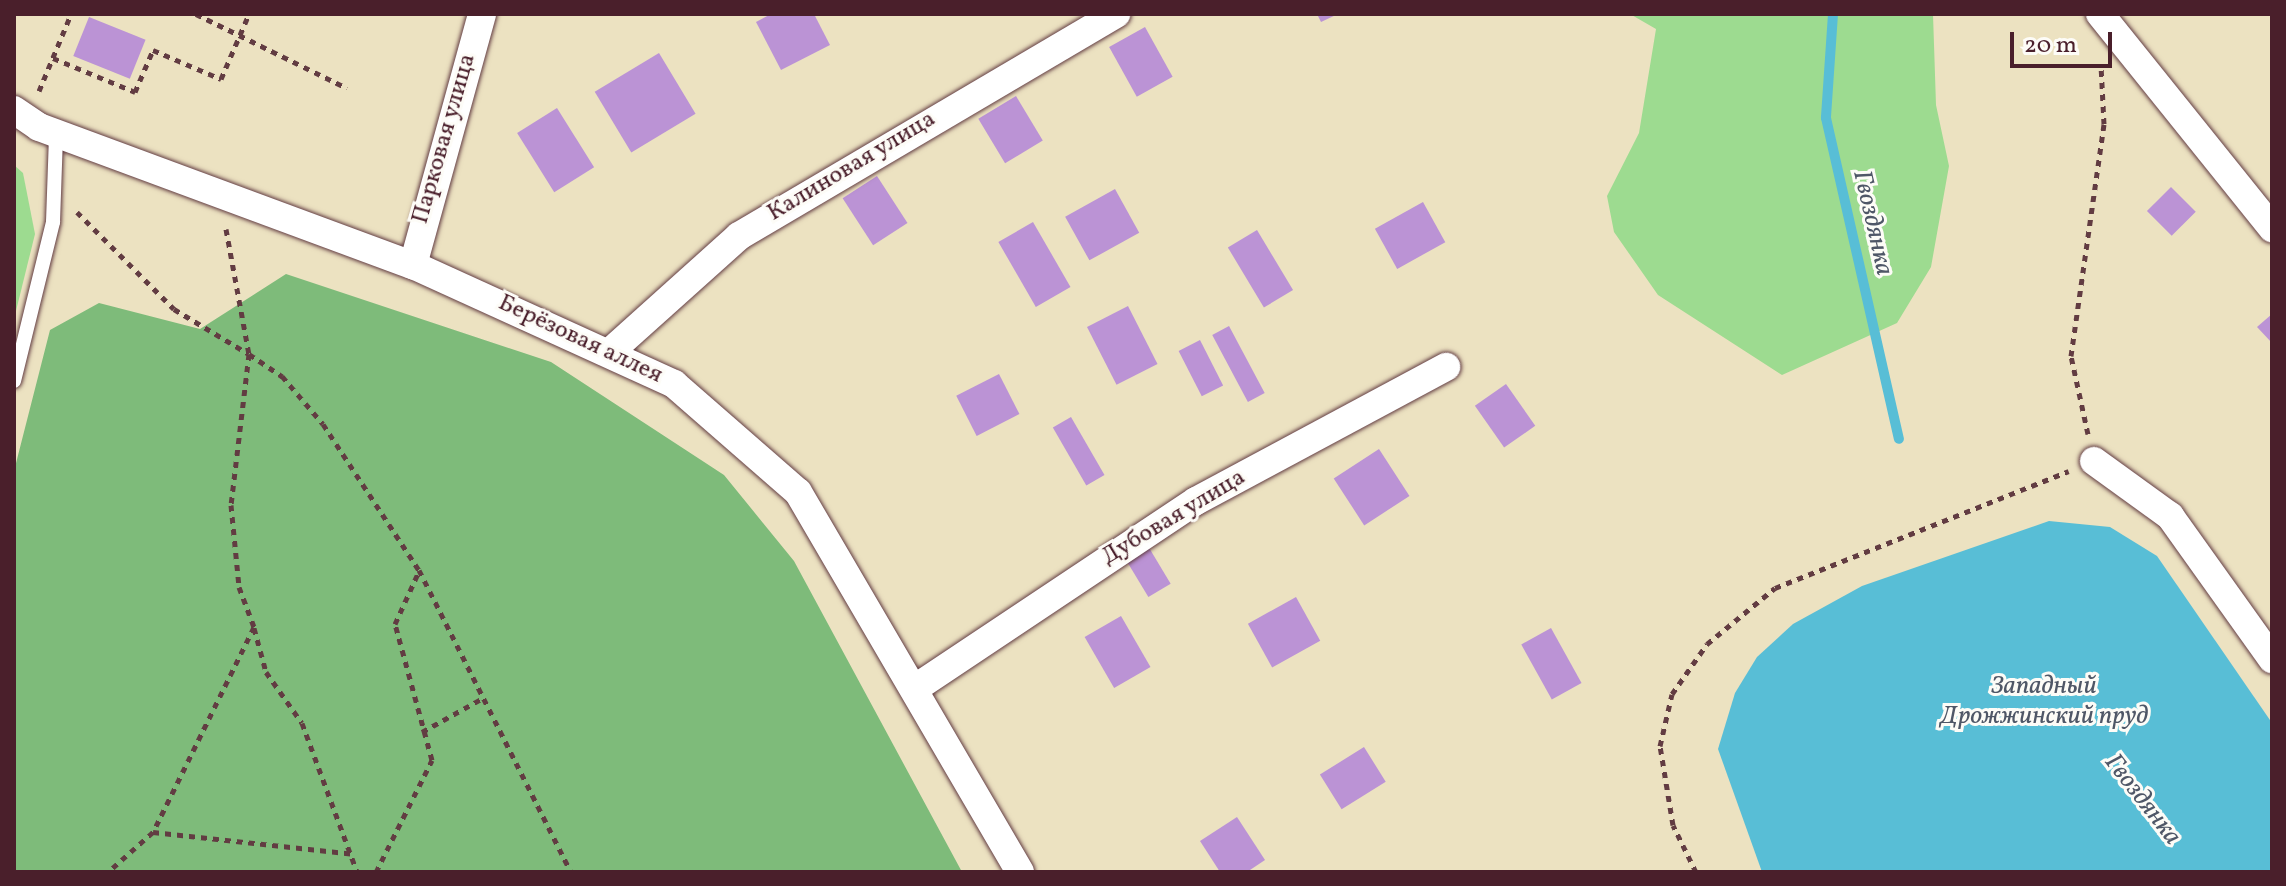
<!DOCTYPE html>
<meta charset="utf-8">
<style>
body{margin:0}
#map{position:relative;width:2286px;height:886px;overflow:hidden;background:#ece2c1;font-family:Vollkorn,serif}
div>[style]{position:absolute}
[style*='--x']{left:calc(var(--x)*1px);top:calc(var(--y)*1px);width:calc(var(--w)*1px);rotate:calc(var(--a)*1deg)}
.green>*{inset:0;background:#9ddb90}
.forest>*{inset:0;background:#7ebb7a}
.water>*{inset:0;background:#58bed6}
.stream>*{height:10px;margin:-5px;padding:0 5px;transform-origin:5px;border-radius:5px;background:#58bed6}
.building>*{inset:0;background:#bb93d5;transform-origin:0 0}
.path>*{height:5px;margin-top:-2.5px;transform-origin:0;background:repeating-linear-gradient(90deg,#623c42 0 6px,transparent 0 12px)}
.roads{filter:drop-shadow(0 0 2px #623c42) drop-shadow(0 0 2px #623c42)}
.service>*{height:14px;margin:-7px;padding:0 7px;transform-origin:7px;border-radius:7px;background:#fff}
.minor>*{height:28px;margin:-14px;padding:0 14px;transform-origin:14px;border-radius:14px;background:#fff}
span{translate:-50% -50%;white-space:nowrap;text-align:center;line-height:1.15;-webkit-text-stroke:6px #fdfcf7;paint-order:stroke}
.street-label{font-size:24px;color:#4a1f2b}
.water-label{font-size:26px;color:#4f5767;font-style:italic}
.frame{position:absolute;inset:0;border:16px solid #4a1f2b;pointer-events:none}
.scale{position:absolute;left:2010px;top:32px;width:102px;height:36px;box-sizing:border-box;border:4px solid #4a1f2b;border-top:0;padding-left:10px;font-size:24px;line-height:28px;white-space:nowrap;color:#4a1f2b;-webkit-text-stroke:6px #fdfcf7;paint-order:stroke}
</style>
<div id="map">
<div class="green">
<div style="clip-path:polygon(1630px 14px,1933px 14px,1936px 105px,1949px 166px,1931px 267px,1897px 323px,1782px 375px,1658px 295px,1614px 232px,1607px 196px,1639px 133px,1656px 29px)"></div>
<div style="clip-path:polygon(14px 165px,23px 173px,35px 234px,14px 319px)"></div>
</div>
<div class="forest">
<div style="clip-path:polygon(286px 274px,551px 362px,724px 475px,794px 561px,962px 872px,14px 872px,14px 471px,50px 330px,99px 303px,200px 329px)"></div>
</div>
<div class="water">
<div style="clip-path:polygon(2049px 521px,2110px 527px,2157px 556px,2272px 723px,2272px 872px,1762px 872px,1718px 749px,1735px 693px,1757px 657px,1793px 624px,1862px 586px)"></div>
</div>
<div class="stream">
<div style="--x:1833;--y:14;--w:104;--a:93.9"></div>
<div style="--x:1826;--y:118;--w:329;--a:77.2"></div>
</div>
<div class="building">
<div style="clip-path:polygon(771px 14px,814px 14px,830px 45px,781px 70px,756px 22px)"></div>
<div style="clip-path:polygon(1317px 14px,1338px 14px,1321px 22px)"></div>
<div style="left:89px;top:17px;width:61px;height:42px;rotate:22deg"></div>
<div style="left:1145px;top:27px;width:57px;height:41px;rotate:61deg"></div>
<div style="left:659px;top:53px;width:71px;height:75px;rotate:59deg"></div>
<div style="left:1016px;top:96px;width:52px;height:44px;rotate:59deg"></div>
<div style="left:557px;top:108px;width:70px;height:47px;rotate:58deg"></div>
<div style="left:877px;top:176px;width:56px;height:41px;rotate:57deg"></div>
<div style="left:2171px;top:187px;width:35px;height:34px;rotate:45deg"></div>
<div style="left:1115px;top:189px;width:50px;height:57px;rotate:61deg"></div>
<div style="left:1423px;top:202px;width:46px;height:55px;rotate:61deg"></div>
<div style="left:1033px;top:222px;width:75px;height:40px;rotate:60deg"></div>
<div style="left:1257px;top:230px;width:70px;height:34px;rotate:59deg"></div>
<div style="left:1128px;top:306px;width:65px;height:46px;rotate:63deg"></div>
<div style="clip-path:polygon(2272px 314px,2272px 343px,2257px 327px)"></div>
<div style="left:1229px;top:326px;width:76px;height:19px;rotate:62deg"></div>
<div style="left:1200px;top:340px;width:51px;height:24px;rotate:63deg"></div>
<div style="left:999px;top:374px;width:45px;height:48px;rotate:63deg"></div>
<div style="left:1506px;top:384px;width:51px;height:38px;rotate:55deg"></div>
<div style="left:1071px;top:417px;width:67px;height:21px;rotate:60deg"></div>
<div style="left:1379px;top:449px;width:56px;height:54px;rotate:57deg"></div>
<div style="left:1148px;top:546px;width:44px;height:26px;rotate:59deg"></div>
<div style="left:1296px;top:597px;width:50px;height:55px;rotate:61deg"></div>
<div style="left:1121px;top:616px;width:59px;height:42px;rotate:60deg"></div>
<div style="left:1551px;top:628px;width:63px;height:34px;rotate:61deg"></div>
<div style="left:1364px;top:747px;width:41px;height:52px;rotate:58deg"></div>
<div style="clip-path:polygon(1237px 817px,1265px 860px,1247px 872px,1220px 872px,1200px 841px)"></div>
</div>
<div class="path">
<div style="--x:196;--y:14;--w:168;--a:26.1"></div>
<div style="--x:53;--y:58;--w:89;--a:22.5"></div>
<div style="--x:135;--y:92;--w:46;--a:-66.8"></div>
<div style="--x:153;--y:50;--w:74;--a:23.1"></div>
<div style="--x:221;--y:79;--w:71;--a:-66.7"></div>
<div style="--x:39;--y:91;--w:83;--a:-67.4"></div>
<div style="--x:77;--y:212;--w:137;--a:45"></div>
<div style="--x:174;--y:309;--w:87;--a:31"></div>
<div style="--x:249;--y:354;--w:152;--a:96.8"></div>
<div style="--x:231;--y:505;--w:82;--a:84.4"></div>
<div style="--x:239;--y:587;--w:43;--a:69.4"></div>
<div style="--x:254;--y:627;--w:229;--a:116.2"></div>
<div style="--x:153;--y:832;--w:60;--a:138.4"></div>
<div style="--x:226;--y:229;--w:127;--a:79.6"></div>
<div style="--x:249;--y:354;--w:40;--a:34"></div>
<div style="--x:282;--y:376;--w:63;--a:49.5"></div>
<div style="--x:323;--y:424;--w:175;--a:56.7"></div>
<div style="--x:419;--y:570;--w:338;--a:63.3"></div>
<div style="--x:2088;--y:434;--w:80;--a:-102.3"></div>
<div style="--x:2071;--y:356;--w:234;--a:-81.9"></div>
<div style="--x:2104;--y:124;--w:60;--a:-92.9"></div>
<div style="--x:254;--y:628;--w:46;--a:74.7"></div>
<div style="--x:266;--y:672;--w:62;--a:54.8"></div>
<div style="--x:302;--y:723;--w:159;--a:69.7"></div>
<div style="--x:422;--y:732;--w:68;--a:-29.2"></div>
<div style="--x:153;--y:832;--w:203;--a:6.2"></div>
<div style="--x:376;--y:872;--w:125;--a:-63.4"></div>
<div style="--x:432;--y:760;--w:141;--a:-105.2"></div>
<div style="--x:395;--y:624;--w:58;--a:-65.6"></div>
<div style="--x:1696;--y:872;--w:52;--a:-116.1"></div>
<div style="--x:1673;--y:825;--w:80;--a:-99.3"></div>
<div style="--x:1660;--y:746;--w:53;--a:-77"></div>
<div style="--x:1672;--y:694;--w:61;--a:-55"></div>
<div style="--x:1707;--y:644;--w:88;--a:-39.5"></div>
<div style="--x:1775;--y:588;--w:316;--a:-21.7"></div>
</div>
<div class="roads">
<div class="service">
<div style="--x:14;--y:381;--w:164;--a:-76.2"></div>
<div style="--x:53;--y:222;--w:88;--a:-88"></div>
</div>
<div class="minor">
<div style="--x:2100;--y:14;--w:275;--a:51.2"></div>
<div style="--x:14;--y:110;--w:30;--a:34"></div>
<div style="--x:39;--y:127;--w:399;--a:20.3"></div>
<div style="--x:413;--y:265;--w:287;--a:24.5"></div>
<div style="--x:674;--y:384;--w:164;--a:41.1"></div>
<div style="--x:798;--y:492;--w:440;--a:59.7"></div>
<div style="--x:413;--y:265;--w:260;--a:-74.6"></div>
<div style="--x:611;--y:351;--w:172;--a:-41.9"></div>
<div style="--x:739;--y:236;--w:438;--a:-30.5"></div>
<div style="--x:2094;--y:461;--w:94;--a:35.9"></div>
<div style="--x:2170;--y:516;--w:176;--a:54.5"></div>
<div style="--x:914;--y:689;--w:339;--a:-33.7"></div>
<div style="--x:1196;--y:501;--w:284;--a:-28.2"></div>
</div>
</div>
<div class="street-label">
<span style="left:445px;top:139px;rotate:-74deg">Парковая улица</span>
<span style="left:852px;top:167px;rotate:-31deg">Калиновая улица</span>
<span style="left:580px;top:340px;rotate:25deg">Берёзовая аллея</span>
<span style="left:1174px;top:518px;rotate:-31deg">Дубовая улица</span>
</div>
<div class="water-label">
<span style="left:1872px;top:223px;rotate:77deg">Гвоздянка</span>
<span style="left:2044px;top:702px">Западный<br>Дрожжинский пруд</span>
<span style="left:2142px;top:800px;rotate:52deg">Гвоздянка</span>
</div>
<div class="frame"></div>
<div class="scale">20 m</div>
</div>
